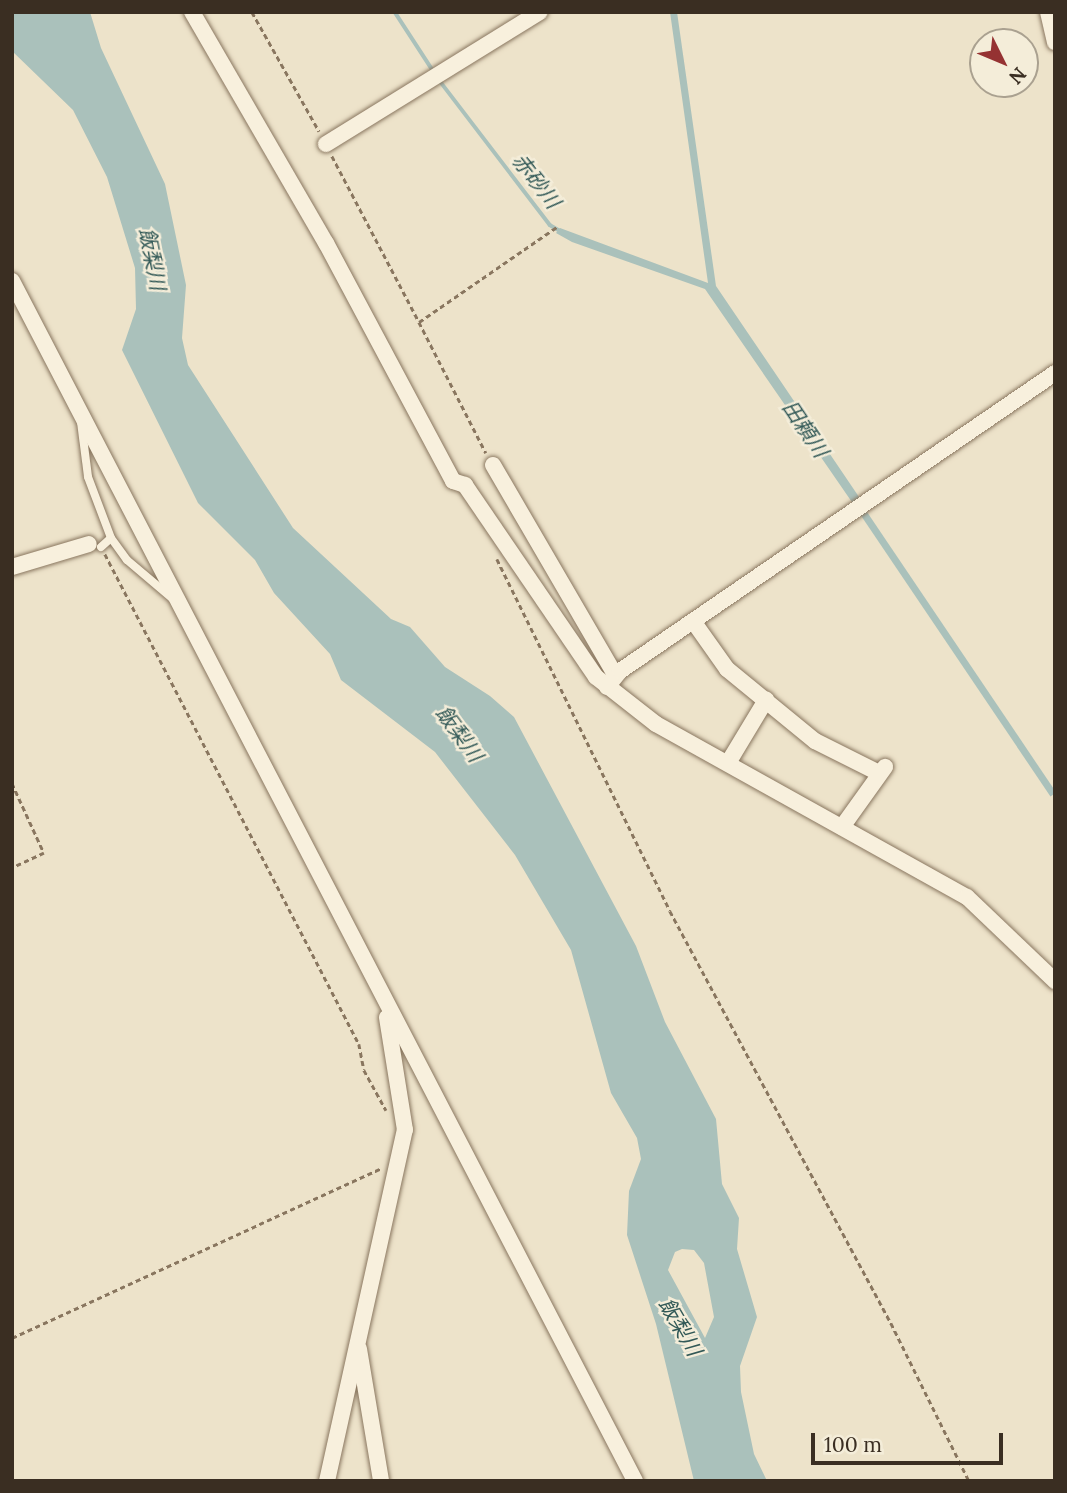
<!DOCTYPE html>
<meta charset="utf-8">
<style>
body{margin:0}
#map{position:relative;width:1067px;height:1493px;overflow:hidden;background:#ede3ca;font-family:Lora,"Noto Sans JP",serif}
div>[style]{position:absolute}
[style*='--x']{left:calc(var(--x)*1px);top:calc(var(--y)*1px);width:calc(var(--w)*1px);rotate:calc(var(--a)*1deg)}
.water>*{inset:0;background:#aac1bb;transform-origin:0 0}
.stream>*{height:3.5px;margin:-1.75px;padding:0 1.75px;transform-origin:1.75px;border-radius:1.75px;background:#aac1bb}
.path>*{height:2.5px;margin-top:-1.25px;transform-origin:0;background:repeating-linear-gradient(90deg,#89765f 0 5px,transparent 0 8.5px)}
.roads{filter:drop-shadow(0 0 2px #89765f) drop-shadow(0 0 2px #89765f)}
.lane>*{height:8px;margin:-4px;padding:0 4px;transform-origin:4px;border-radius:4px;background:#f8f0dd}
.street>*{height:16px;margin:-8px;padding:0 8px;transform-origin:8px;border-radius:8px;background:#f8f0dd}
span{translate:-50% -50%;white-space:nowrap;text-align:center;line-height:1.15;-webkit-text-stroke:5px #f4edd9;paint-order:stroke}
.water-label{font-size:21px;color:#325957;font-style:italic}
.frame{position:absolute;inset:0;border:14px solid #3a2e22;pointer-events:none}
.north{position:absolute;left:969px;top:28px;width:70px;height:70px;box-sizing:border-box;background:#f4edd9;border:2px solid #aaa190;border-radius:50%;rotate:133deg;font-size:19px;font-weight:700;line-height:28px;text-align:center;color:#3a2e22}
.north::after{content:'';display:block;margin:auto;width:24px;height:32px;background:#953232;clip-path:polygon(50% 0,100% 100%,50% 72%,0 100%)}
.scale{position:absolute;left:811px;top:1433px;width:192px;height:32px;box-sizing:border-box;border:4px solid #3a2e22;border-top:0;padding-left:9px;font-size:21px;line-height:24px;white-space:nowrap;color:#3a2e22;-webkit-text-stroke:5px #f4edd9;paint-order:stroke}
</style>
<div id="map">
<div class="water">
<div style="clip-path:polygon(evenodd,12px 12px,90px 12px,101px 48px,165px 184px,186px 285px,182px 338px,188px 365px,293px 528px,391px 619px,410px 627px,445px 667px,490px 696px,514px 717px,636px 946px,665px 1022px,716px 1119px,722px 1184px,739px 1218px,737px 1249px,757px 1317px,740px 1366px,741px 1392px,754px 1454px,767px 1481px,694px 1481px,656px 1324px,627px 1235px,629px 1191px,641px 1159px,637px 1138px,611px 1093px,571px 950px,515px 855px,435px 752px,341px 680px,330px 654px,274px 593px,255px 560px,198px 503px,122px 350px,136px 309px,135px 268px,107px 177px,73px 110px,12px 51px,12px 12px,682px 1249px,694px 1250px,704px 1263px,714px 1317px,705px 1338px,668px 1270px,675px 1252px,682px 1249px)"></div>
<div style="clip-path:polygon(670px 12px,677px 12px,716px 286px,857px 494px,863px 503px,856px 508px,705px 289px,572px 242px,556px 233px,560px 228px,708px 283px)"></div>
<div style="left:865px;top:509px;width:342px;height:7px;rotate:56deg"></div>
</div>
<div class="stream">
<div style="--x:395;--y:12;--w:72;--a:57"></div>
<div style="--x:440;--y:81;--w:181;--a:52.6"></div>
<div style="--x:550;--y:225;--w:14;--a:30"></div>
</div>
<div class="path">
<div style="--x:252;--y:12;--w:137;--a:60.6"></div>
<div style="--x:332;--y:156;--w:187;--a:62.3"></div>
<div style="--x:419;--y:322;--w:169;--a:-34.6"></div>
<div style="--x:419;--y:322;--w:147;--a:62.9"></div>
<div style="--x:105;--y:554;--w:552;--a:62.6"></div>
<div style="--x:359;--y:1044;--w:26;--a:79"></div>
<div style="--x:364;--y:1070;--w:46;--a:61.2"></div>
<div style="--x:497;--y:559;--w:392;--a:63.8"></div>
<div style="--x:670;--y:911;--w:468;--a:61.8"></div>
<div style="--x:891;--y:1323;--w:176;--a:63.7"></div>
<div style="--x:12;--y:783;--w:77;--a:65.4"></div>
<div style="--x:44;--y:853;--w:35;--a:155"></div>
<div style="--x:12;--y:1338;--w:406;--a:-24.7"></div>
</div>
<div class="roads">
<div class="lane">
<div style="--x:81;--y:422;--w:55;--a:82.7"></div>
<div style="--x:88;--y:477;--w:65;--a:69.3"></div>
<div style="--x:111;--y:538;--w:27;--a:54"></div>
<div style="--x:127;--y:560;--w:59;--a:40.2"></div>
<div style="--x:101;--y:547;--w:13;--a:-42"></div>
</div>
<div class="street">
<div style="--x:192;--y:12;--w:267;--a:59.9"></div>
<div style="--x:326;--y:243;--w:270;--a:61.9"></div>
<div style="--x:453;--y:481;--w:13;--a:18"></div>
<div style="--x:465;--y:485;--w:232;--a:55.7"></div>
<div style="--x:596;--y:677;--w:76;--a:38.1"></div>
<div style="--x:656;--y:724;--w:356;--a:29.1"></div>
<div style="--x:967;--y:897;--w:122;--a:43.7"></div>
<div style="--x:1048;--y:12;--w:31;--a:77"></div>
<div style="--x:326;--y:144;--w:251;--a:-31.7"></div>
<div style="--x:12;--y:281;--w:1352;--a:62.56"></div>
<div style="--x:493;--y:465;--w:243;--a:59.8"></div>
<div style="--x:12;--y:567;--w:80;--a:-16.6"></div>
<div style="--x:693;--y:621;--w:59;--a:54.7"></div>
<div style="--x:727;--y:669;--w:114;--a:39.3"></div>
<div style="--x:815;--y:741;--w:72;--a:26.6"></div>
<div style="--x:607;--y:687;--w:21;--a:-51"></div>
<div style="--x:620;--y:671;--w:527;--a:-34.41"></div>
<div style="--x:728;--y:763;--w:74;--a:-58.9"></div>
<div style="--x:842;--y:827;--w:74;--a:-54.4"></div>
<div style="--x:359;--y:1349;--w:134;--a:80.5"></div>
<div style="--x:327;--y:1481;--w:360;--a:-77.5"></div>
<div style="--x:405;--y:1130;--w:114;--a:-99.1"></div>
</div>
</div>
<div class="water-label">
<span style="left:536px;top:181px;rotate:52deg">赤砂川</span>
<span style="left:152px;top:259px;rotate:79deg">飯梨川</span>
<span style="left:805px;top:429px;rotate:56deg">田頼川</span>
<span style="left:459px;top:734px;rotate:54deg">飯梨川</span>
<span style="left:680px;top:1327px;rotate:60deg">飯梨川</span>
</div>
<div class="frame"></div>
<div class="north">N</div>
<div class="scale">100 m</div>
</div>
